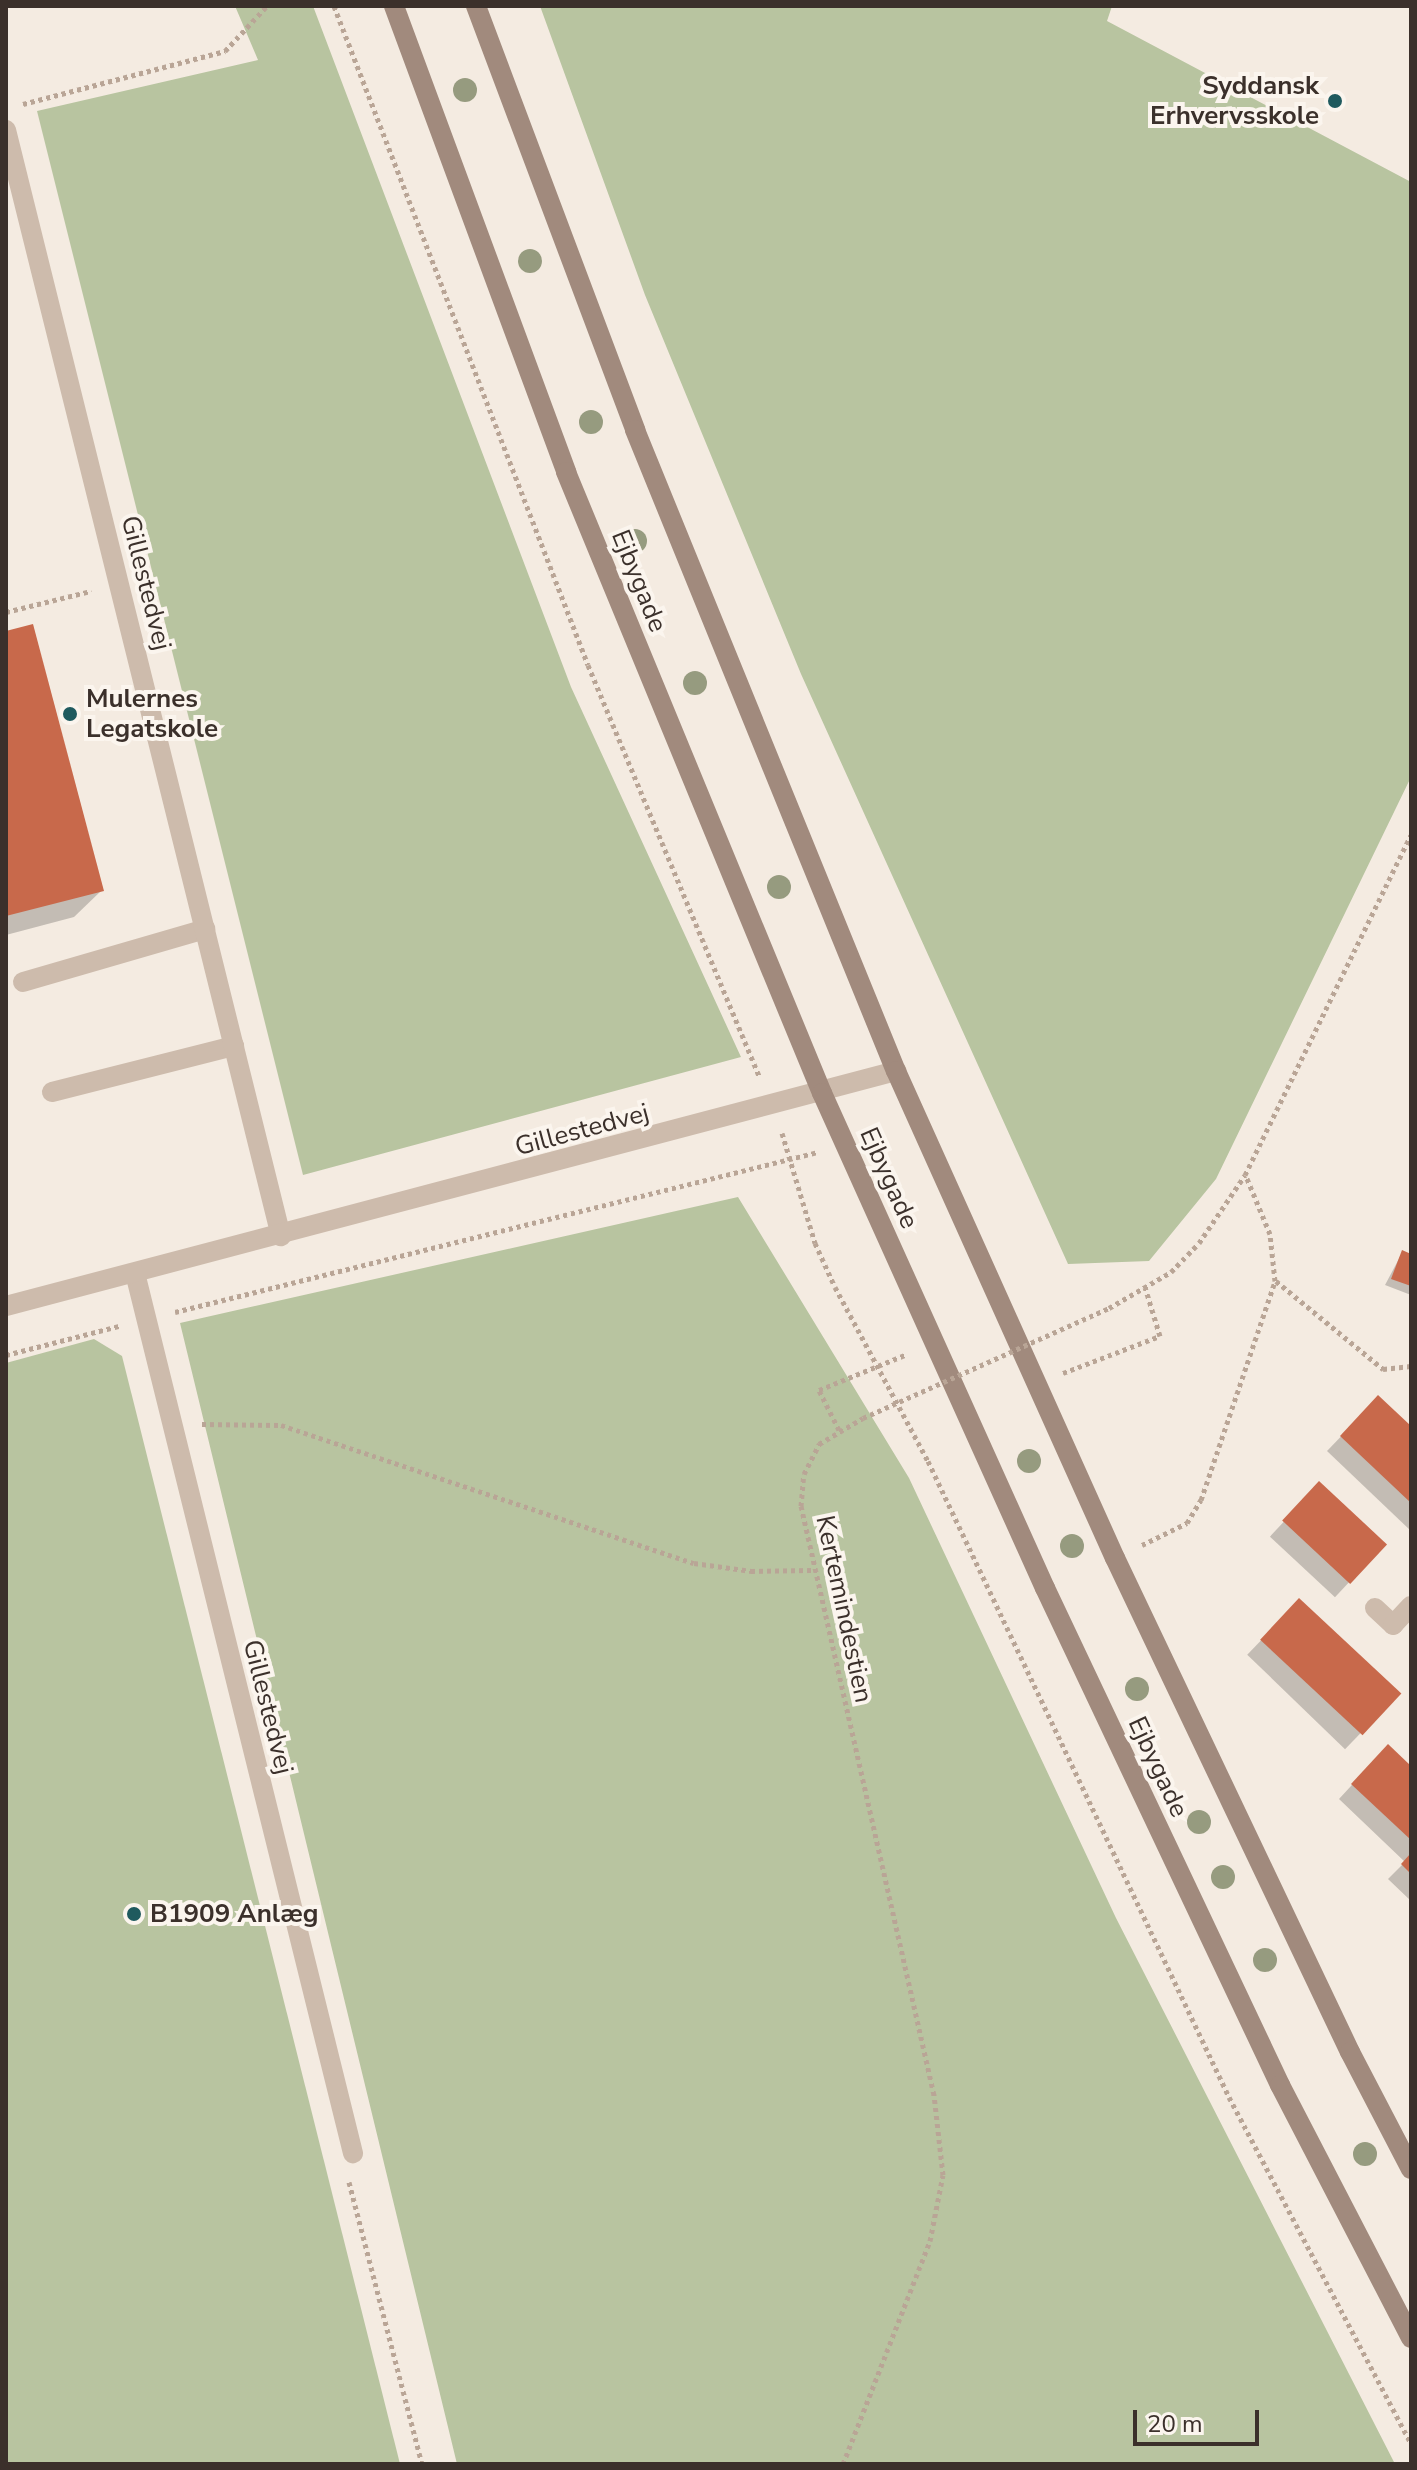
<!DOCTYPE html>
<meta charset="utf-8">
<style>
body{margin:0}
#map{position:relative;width:1417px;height:2470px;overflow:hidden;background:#f4ebe1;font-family:"Nunito Sans",sans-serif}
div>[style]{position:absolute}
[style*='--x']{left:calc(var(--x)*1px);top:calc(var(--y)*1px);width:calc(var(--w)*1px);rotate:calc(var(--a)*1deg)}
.green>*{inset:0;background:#b8c4a0}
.shadow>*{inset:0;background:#0003;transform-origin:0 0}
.building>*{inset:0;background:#c8694b;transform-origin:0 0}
.path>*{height:5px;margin-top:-2.5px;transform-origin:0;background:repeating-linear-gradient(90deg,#b9a596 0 4px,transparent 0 8px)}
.lane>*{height:20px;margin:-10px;padding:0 10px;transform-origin:10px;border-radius:10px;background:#cdbbac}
.street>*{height:20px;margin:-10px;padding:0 10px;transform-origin:10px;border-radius:10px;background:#cdbbac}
.secondary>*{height:20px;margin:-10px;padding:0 10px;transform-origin:10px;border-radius:10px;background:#a18a7d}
.path-bridge>*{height:5px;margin-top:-2.5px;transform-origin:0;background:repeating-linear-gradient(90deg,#b9a596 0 4px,transparent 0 8px)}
.trees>*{width:24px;height:24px;margin:-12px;border-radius:50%;background:#969b7f}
.dots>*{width:22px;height:22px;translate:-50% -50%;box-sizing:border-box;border:4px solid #fbf5ee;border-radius:50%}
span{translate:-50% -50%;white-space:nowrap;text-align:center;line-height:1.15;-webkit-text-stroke:8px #fbf5ee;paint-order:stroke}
.poi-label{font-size:26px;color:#3b302b;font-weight:700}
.right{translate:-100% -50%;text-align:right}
.left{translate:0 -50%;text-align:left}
.street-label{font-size:26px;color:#3b302b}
.frame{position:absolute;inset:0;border:8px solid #3b302b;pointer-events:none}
.scale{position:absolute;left:1133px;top:2410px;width:126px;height:36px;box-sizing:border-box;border:4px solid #3b302b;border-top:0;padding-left:10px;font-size:24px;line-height:28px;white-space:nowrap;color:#3b302b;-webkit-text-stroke:6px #fbf5ee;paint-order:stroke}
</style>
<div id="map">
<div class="green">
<div style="clip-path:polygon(235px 6px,313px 6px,571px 687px,741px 1057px,303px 1175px,37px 111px,258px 60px)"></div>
<div style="clip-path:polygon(540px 6px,1112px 6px,1107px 21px,1411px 182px,1411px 777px,1216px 1179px,1149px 1261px,1068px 1264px,801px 674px,645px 295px)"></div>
<div style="clip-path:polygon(738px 1197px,909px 1478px,1116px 1918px,1395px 2464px,457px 2464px,180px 1323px)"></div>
<div style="clip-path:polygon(94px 1339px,122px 1356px,400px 2464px,6px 2464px,6px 1363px)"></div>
</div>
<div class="shadow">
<div style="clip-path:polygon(6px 633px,102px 890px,74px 917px,6px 935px)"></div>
<div style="clip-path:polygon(1402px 1253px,1411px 1256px,1411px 1295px,1385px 1285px)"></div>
<div style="clip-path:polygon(1378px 1398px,1411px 1429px,1411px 1531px,1327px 1451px)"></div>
<div style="left:1319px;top:1484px;width:89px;height:72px;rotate:43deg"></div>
<div style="left:1300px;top:1600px;width:136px;height:76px;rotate:44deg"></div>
<div style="clip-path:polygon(1374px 1761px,1411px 1769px,1411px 1901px,1388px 1879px,1405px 1862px,1339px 1799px)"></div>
</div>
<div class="building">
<div style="clip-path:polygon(33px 624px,104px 891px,6px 916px,6px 631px)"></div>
<div style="clip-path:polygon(1402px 1250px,1411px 1254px,1411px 1286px,1391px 1279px)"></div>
<div style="clip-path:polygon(1378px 1395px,1411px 1426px,1411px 1503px,1340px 1436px)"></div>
<div style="left:1319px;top:1481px;width:93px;height:54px;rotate:43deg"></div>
<div style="left:1299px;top:1598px;width:140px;height:57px;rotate:43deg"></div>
<div style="clip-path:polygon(1388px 1744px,1411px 1766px,1411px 1840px,1351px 1784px)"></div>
<div style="clip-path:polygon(1411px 1853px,1411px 1874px,1401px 1864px)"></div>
</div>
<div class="path">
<div style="--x:334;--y:6;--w:706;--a:68.92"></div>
<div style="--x:588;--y:665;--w:445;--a:67.4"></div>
<div style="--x:23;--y:104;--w:209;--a:-14.7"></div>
<div style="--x:225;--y:51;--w:62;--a:-47"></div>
<div style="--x:6;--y:612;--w:88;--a:-13.9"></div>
<div style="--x:782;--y:1133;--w:115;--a:73.3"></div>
<div style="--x:815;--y:1243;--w:48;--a:65.6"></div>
<div style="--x:835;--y:1287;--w:197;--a:61.9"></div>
<div style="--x:928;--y:1461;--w:704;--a:64.67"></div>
<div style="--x:1229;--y:2097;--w:391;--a:62.3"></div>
<div style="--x:1276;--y:1281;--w:139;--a:39.4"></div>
<div style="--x:1383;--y:1369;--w:28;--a:-6"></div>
<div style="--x:1109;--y:1308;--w:72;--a:-30.1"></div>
<div style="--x:1171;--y:1272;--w:40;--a:-46"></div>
<div style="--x:1199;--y:1243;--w:82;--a:-55.9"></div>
<div style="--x:1245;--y:1175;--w:378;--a:-64"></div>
<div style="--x:175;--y:1312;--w:663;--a:-13.97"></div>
<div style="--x:6;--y:1355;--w:117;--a:-14.4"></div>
<div style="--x:1063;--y:1373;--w:104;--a:-20.9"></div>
<div style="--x:1160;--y:1336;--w:51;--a:-107"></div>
<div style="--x:202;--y:1424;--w:79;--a:0.7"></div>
<div style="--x:281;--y:1425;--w:435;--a:18.5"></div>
<div style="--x:694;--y:1563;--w:58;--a:8"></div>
<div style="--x:751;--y:1571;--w:61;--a:-0.9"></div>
<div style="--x:839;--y:1430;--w:45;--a:-116.6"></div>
<div style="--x:819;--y:1390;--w:95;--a:-22.2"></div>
<div style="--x:1142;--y:1545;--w:50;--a:-26.1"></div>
<div style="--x:1187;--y:1523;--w:27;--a:-59"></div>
<div style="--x:1201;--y:1500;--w:231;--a:-71.3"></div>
<div style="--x:1275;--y:1281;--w:47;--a:-96.1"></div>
<div style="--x:1270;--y:1234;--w:63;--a:-112.5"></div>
<div style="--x:349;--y:2182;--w:291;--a:75.5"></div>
<div style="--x:843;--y:2464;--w:239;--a:-68.7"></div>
<div style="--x:930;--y:2241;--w:67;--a:-78.9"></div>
<div style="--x:943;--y:2175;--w:81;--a:-96.4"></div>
<div style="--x:934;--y:2095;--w:604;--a:-102.72"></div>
<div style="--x:801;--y:1506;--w:32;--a:-85"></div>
<div style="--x:804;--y:1474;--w:34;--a:-63"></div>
<div style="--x:819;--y:1444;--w:51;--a:-30.6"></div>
</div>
<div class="lane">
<div style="--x:23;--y:982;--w:190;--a:-16.2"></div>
<div style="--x:52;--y:1092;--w:188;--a:-14.2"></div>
<div style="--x:1375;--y:1608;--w:25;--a:43"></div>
<div style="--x:1393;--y:1625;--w:26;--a:-47"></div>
</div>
<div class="street">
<div style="--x:6;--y:130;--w:1140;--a:76.04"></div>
<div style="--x:135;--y:1273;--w:907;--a:76.09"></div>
<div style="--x:6;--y:1306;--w:921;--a:-14.79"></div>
</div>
<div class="secondary">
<div style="--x:394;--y:6;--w:497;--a:69.7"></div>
<div style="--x:566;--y:472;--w:672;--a:67.6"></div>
<div style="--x:822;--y:1093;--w:543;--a:65.75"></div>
<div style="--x:1045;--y:1588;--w:550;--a:64.69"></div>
<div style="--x:1280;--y:2085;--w:285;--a:62.6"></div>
<div style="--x:476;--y:6;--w:453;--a:69.4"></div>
<div style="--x:635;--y:430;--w:692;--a:67.85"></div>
<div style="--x:896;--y:1071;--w:534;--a:65.79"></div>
<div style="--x:1115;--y:1558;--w:547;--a:64.56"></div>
<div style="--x:1350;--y:2052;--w:132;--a:62.5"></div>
</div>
<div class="path-bridge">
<div style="--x:863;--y:1418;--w:269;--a:-24.1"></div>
</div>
<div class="trees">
<div style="left:465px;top:90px"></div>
<div style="left:530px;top:261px"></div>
<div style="left:591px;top:422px"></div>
<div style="left:635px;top:541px"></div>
<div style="left:695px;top:683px"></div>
<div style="left:779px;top:887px"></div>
<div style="left:1029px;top:1461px"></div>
<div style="left:1072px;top:1546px"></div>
<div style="left:1137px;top:1689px"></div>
<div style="left:1199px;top:1822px"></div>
<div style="left:1223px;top:1877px"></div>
<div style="left:1265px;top:1960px"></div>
<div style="left:1365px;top:2154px"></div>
</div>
<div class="dots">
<div style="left:1335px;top:101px;background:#1f5a5e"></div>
<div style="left:70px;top:714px;background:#1f5a5e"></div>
<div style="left:134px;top:1914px;background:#1f5a5e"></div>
</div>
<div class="poi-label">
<span class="right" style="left:1319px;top:101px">Syddansk<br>Erhvervsskole</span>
<span class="left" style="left:86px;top:714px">Mulernes<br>Legatskole</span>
<span class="left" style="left:150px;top:1914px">B1909 Anlæg</span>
</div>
<div class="street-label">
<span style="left:639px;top:581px;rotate:68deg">Ejbygade</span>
<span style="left:146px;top:583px;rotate:76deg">Gillestedvej</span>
<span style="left:582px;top:1130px;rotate:-15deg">Gillestedvej</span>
<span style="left:889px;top:1178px;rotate:66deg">Ejbygade</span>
<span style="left:844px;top:1609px;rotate:78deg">Kertemindestien</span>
<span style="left:268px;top:1707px;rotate:76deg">Gillestedvej</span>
<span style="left:1158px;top:1767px;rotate:65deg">Ejbygade</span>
</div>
<div class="frame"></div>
<div class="scale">20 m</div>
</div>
